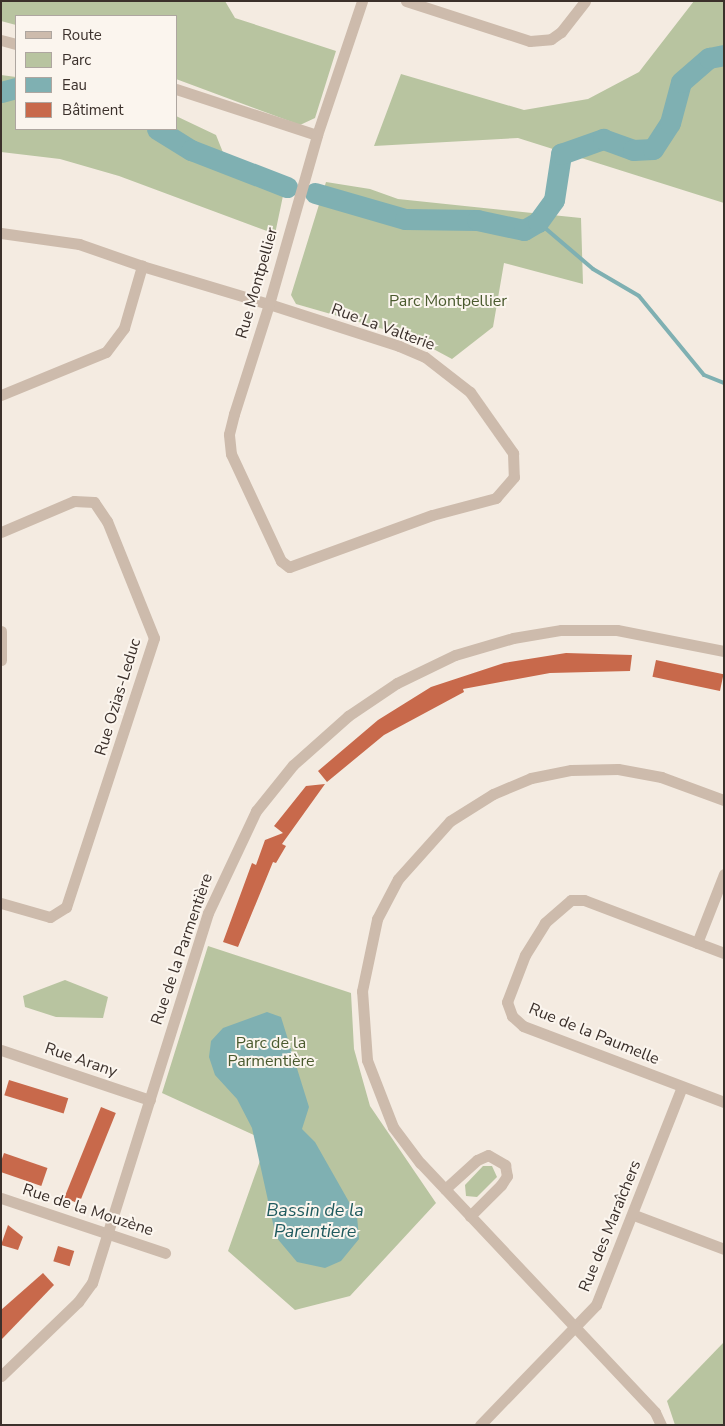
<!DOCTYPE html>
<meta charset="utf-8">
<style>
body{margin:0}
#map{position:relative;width:725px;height:1426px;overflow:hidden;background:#f4ebe1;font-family:"Nunito Sans",sans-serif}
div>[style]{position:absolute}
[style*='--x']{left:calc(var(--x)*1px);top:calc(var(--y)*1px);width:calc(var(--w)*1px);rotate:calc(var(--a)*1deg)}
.green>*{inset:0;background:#b8c4a0}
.water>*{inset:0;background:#7fb0b2}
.stream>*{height:4px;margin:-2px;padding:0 2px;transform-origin:2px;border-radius:2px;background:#7fb0b2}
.river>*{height:21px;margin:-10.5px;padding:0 10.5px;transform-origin:10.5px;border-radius:10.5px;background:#7fb0b2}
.building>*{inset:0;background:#c8694b;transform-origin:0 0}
.minor>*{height:11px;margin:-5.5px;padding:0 5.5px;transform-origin:5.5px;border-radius:5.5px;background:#cdbbac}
span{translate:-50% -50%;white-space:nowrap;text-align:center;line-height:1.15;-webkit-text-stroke:4px #fbf5ee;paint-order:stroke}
.street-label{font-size:16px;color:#3b302b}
.park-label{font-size:16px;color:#4a5a2e}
.water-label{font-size:18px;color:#1f5a5e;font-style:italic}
.frame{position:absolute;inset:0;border:2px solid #3b302b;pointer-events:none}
.legend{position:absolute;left:15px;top:15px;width:162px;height:115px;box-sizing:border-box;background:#fbf5ee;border:1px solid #aea6a0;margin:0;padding:6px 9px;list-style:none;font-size:15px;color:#3b302b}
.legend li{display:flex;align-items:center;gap:10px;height:25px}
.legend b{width:25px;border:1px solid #aea6a0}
</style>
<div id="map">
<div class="green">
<div style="clip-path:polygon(1px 1px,225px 1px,235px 18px,336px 51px,315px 118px,300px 125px,176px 79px,176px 16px,16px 16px,16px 25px,1px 21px)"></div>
<div style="clip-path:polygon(694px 1px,724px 1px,724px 203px,518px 138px,374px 146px,401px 74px,524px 110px,588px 99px,639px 72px)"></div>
<div style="clip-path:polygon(1px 75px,16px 77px,16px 129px,176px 129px,176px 116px,216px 135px,228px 165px,284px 191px,275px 234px,119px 176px,60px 159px,1px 152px)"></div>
<div style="clip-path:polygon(326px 182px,370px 189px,398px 199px,581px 218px,583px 284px,504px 263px,493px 327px,452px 359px,411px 337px,296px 304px,291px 295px)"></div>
<div style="clip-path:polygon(208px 946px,351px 993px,354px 1049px,370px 1106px,436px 1203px,350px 1296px,295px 1310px,228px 1251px,267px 1141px,162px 1093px)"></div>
<div style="clip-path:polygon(65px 980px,108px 997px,103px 1018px,56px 1017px,25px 1007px,23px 996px)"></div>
<div style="clip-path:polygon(483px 1166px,492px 1166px,497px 1177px,477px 1197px,466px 1196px,465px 1185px)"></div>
<div style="clip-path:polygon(724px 1342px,724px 1425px,675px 1425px,667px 1401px)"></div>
</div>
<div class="water">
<div style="clip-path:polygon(267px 1012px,281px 1017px,309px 1107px,302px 1129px,315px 1142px,357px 1216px,359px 1239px,341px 1261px,325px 1268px,297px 1262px,276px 1237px,252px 1128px,237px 1099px,215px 1075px,209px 1057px,211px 1041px,223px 1028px)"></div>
</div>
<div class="stream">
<div style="--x:538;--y:222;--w:72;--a:40.5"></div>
<div style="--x:593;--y:269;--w:53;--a:30.4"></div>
<div style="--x:639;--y:296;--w:102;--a:50.6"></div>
<div style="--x:704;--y:375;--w:22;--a:22"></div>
</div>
<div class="river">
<div style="--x:1;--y:92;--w:16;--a:-15"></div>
<div style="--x:157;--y:129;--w:40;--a:32"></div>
<div style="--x:191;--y:150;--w:103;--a:21.1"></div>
<div style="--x:315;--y:193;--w:94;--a:16.1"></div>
<div style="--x:405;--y:219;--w:72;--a:0.8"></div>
<div style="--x:477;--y:220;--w:48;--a:12"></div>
<div style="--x:524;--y:230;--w:16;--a:-30"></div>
<div style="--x:538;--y:222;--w:27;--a:-54"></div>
<div style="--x:554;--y:200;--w:47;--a:-81.3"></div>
<div style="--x:561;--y:154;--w:45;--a:-19.7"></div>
<div style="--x:603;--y:139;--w:32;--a:20"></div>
<div style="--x:633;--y:150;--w:20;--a:-3"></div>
<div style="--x:653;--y:149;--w:31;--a:-57"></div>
<div style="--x:670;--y:123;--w:42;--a:-75"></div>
<div style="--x:681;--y:82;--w:37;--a:-41"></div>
<div style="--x:709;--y:58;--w:15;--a:-11"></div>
</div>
<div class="building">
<div style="clip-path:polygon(566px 653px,632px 655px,630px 671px,550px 673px,463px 689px,464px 692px,384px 735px,327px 782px,318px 771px,378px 720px,431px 687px,504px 663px)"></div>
<div style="left:656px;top:660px;width:69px;height:17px;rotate:12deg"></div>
<div style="clip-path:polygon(325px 784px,282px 844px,286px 846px,276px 863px,273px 862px,238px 947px,223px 942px,252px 863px,256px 865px,265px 840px,283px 833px,274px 826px,306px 786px)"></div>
<div style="left:9px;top:1080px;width:62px;height:16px;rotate:17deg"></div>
<div style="left:101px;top:1107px;width:16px;height:98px;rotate:22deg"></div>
<div style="left:4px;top:1153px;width:46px;height:19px;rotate:19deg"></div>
<div style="clip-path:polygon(8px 1225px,23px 1237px,18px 1250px,1px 1245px)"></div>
<div style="left:58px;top:1246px;width:17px;height:16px;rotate:17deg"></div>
<div style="clip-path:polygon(43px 1273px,54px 1285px,1px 1340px,1px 1310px)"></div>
</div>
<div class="minor">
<div style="--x:406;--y:1;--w:130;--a:17.9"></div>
<div style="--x:530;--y:41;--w:21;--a:-5"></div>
<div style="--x:551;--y:39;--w:12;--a:-35"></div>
<div style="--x:561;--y:32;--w:39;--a:-52"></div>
<div style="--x:1;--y:40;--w:16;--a:15"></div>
<div style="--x:176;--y:89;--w:148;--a:18.1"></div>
<div style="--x:1;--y:233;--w:79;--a:8"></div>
<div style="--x:79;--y:244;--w:67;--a:19.2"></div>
<div style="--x:142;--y:266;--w:133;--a:16.7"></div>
<div style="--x:269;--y:304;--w:137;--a:17.9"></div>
<div style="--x:399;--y:346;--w:28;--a:23"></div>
<div style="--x:425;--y:357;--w:57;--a:37.9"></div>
<div style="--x:470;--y:392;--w:75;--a:54.8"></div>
<div style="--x:513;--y:453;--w:24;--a:88"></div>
<div style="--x:514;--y:477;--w:28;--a:131"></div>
<div style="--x:496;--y:498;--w:66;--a:165.1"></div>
<div style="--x:432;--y:515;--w:152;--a:160"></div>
<div style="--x:289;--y:567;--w:10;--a:-143"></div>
<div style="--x:281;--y:561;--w:118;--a:-115"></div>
<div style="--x:231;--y:454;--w:20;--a:-96"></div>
<div style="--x:229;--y:434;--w:21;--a:-76"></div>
<div style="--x:234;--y:414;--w:115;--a:-72.3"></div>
<div style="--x:269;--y:304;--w:176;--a:-74.1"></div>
<div style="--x:317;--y:135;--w:141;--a:-71.4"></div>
<div style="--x:1;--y:395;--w:113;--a:-22.3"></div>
<div style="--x:106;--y:352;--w:30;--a:-53"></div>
<div style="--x:124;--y:328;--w:65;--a:-73.8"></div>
<div style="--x:1;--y:532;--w:79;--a:-23"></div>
<div style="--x:74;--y:501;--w:20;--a:3"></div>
<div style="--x:94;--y:502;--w:23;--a:56"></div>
<div style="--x:107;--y:521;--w:126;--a:68.1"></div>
<div style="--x:154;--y:638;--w:283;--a:108.1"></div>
<div style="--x:66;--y:907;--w:19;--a:148"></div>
<div style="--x:50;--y:917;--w:51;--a:-164.1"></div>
<div style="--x:1;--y:631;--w:29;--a:90"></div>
<div style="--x:697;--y:943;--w:74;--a:-68.6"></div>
<div style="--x:724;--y:953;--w:150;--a:-159.3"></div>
<div style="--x:584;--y:900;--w:13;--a:180"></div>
<div style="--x:571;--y:900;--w:35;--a:139"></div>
<div style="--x:545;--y:923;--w:38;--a:122"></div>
<div style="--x:525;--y:955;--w:50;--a:111"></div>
<div style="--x:507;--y:1002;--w:15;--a:70"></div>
<div style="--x:512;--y:1016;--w:15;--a:42"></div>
<div style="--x:523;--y:1026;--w:215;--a:20.7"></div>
<div style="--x:1;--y:1050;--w:157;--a:18.6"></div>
<div style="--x:445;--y:1189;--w:43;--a:-42.2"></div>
<div style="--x:477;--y:1160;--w:12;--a:-24"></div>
<div style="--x:488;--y:1155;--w:20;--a:30"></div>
<div style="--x:505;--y:1165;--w:11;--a:80"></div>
<div style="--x:507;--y:1176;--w:11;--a:124"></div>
<div style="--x:501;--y:1185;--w:44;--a:135"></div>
<div style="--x:1;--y:1198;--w:173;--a:18.5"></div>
<div style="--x:634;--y:1215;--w:96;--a:20.7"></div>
<div style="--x:1;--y:1376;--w:107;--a:-43.9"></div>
<div style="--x:78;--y:1302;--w:24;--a:-54"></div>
<div style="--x:92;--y:1283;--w:388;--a:-72.6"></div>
<div style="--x:208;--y:913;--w:113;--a:-64.8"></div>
<div style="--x:256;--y:811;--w:59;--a:-51.2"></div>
<div style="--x:293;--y:765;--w:74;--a:-41.7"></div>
<div style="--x:348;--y:716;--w:59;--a:-34"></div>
<div style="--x:397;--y:683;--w:64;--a:-25.8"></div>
<div style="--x:455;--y:655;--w:60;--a:-16.3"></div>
<div style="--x:513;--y:638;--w:49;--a:-9.5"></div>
<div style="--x:561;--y:630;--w:56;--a:0"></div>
<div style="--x:617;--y:630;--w:109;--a:11.1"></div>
<div style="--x:480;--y:1425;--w:167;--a:-46"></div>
<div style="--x:596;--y:1305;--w:234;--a:-68.5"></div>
<div style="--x:661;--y:1425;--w:14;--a:-115"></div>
<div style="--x:655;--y:1412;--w:342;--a:-133.3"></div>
<div style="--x:420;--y:1163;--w:45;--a:-126.9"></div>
<div style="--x:393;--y:1127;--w:72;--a:-111.2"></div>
<div style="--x:367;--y:1060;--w:69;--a:-94.1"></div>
<div style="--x:362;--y:991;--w:74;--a:-78.2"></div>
<div style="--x:377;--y:919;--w:45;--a:-62.3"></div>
<div style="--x:398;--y:879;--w:78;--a:-48.1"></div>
<div style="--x:450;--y:821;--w:51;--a:-32.1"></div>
<div style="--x:493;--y:794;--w:41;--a:-22.8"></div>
<div style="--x:531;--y:778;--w:41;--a:-11.3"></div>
<div style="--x:571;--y:770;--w:47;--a:-1.2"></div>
<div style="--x:618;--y:769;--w:44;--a:10.5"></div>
<div style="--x:661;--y:777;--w:67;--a:20.1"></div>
</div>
<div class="street-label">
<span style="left:257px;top:283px;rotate:-74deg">Rue Montpellier</span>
<span style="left:383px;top:327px;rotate:20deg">Rue La Valterie</span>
<span style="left:118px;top:697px;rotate:-73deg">Rue Ozias-Leduc</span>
<span style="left:182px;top:949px;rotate:-71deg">Rue de la Parmentière</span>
<span style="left:594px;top:1034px;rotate:22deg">Rue de la Paumelle</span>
<span style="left:81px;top:1060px;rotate:19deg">Rue Arany</span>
<span style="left:88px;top:1210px;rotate:18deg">Rue de la Mouzène</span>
<span style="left:610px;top:1226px;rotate:-68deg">Rue des Maraîchers</span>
</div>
<div class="park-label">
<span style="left:448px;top:301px">Parc Montpellier</span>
<span style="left:271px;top:1052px">Parc de la<br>Parmentière</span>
</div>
<div class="water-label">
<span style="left:315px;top:1221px">Bassin de la<br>Parentiere</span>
</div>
<div class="frame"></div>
<ul class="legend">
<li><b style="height:6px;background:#cdbbac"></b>Route</li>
<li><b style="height:14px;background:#b8c4a0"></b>Parc</li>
<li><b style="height:14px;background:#7fb0b2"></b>Eau</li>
<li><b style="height:14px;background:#c8694b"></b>Bâtiment</li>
</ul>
</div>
